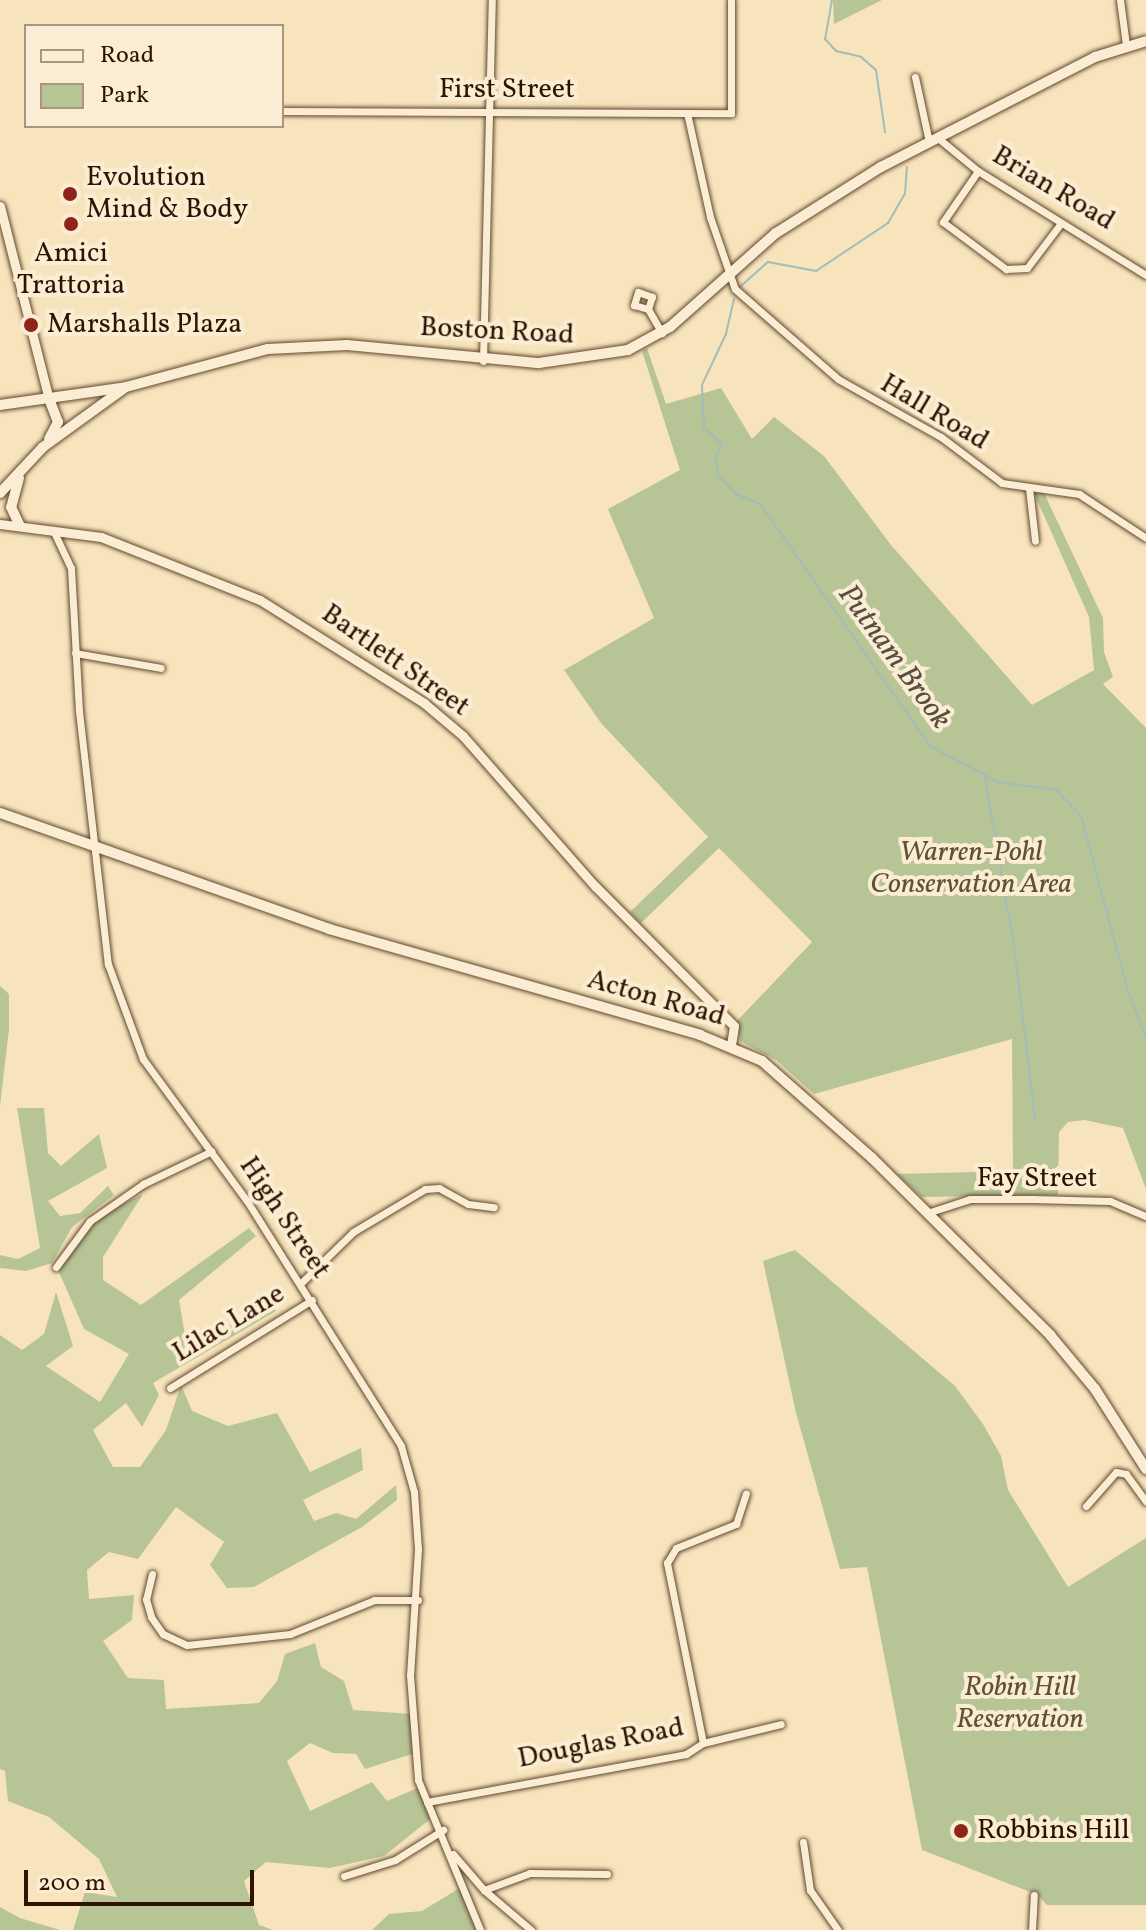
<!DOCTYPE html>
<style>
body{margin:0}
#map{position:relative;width:1146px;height:1930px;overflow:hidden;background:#f8e4bc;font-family:Vollkorn,serif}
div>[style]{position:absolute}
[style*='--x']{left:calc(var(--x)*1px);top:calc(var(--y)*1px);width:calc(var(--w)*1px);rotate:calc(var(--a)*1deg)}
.green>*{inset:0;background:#b7c596}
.stream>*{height:2px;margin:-1px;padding:0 1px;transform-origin:1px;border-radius:1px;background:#a1bcba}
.roads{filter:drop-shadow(0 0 2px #61472f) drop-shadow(0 0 2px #61472f)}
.minor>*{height:7px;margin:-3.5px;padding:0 3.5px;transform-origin:3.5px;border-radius:3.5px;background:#faedd3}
.tertiary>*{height:9px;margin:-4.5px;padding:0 4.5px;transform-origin:4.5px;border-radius:4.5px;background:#faedd3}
.secondary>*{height:10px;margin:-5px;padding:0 5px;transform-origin:5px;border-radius:5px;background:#faedd3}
.dots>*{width:22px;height:22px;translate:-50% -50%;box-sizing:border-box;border:4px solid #faedd3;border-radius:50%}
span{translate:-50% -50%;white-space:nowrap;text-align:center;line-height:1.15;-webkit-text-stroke:8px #faedd3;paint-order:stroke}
.street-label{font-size:28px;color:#2f1300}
.poi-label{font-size:28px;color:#2f1300}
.left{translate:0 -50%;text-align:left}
.park-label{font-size:28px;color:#5f5134;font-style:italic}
.water-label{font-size:30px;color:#574e41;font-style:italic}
.legend{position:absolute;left:24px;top:24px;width:260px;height:104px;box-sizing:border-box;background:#faedd3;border:2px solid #a9967f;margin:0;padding:10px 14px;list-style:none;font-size:24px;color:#2f1300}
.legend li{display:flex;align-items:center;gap:16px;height:40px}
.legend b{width:40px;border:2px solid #a9967f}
.scale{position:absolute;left:24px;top:1870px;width:230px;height:36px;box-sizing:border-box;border:4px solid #2f1300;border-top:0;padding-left:10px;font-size:24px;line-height:28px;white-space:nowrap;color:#2f1300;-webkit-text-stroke:6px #faedd3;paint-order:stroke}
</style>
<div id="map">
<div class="green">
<div style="clip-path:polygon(833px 0,882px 0,834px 24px)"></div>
<div style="clip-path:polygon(647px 348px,666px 404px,721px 388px,752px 439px,774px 417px,824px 456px,891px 545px,1032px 705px,1094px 670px,1089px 617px,1034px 493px,1044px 493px,1103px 618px,1104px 652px,1113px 677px,1103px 684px,1146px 728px,1146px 1189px,1123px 1128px,1084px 1120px,1068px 1122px,1059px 1132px,1058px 1195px,922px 1197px,897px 1174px,1013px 1171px,1012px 1039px,814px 1094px,776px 1060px,740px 1041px,737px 1021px,812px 942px,719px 848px,641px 923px,630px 912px,708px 837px,601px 723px,564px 670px,654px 618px,608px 509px,680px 470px,642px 351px)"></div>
<div style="clip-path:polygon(0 986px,9px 994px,9px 1029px,0 1106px)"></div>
<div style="clip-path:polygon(17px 1108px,44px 1108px,48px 1153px,61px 1166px,99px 1134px,107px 1168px,48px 1201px,60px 1216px,80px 1213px,108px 1186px,114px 1195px,72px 1227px,52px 1263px,26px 1271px,0 1268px,0 1255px,18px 1259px,40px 1248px)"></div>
<div style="clip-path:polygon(143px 1194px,103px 1257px,103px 1280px,141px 1305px,249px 1228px,256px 1236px,179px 1300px,187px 1347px,271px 1305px,276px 1311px,153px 1383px,159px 1395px,142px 1427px,126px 1403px,93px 1430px,113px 1467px,140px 1467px,166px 1430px,181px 1385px,192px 1411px,228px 1426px,277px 1413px,310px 1472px,361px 1448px,363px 1470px,303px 1500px,314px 1521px,336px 1513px,356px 1519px,396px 1485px,397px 1500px,362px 1527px,254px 1587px,227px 1588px,210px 1565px,224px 1542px,176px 1507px,138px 1559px,109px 1552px,87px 1570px,89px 1599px,134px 1595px,132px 1620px,103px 1641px,128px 1678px,164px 1680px,166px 1709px,259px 1703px,277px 1681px,285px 1654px,315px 1643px,321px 1667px,344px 1681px,353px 1710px,413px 1714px,415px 1753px,365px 1769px,356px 1754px,333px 1753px,310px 1743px,287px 1761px,310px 1811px,372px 1782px,387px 1801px,420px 1787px,434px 1816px,384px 1856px,330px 1868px,266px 1862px,244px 1881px,259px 1925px,273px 1930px,73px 1930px,85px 1892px,117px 1897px,99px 1859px,49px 1817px,8px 1801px,5px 1771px,0 1769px,0 1335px,22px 1350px,44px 1334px,56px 1292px,73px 1346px,46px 1366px,100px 1402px,129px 1354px,84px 1329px,58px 1270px,90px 1221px)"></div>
<div style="clip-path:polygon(795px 1250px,955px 1386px,983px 1424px,1001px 1456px,1008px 1490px,1068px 1587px,1146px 1538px,1146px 1905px,1047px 1905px,1038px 1895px,922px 1850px,867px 1567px,840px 1569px,796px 1413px,763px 1261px)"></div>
<div style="clip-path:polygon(463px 1886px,480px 1930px,372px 1930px,389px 1914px,422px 1911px)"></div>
<div style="clip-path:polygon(0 1907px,20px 1918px,60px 1930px,0 1930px)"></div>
</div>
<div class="stream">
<div style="--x:832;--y:0;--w:40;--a:100"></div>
<div style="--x:825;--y:39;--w:16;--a:47"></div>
<div style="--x:836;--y:51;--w:26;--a:13"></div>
<div style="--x:861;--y:57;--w:20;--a:41"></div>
<div style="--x:876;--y:70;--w:63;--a:81.7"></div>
<div style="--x:741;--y:286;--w:36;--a:-42"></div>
<div style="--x:768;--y:262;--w:49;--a:10.6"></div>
<div style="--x:816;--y:271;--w:87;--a:-33.7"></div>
<div style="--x:888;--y:223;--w:34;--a:-60"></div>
<div style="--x:905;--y:194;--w:27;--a:-86"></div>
<div style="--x:734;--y:299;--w:36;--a:103"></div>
<div style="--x:726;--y:334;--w:56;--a:115.2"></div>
<div style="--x:702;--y:385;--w:43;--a:87.3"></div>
<div style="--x:704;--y:428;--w:24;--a:42"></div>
<div style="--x:722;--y:444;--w:17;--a:115"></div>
<div style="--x:715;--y:459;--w:16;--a:79"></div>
<div style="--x:718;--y:475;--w:26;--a:47"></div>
<div style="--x:736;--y:494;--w:26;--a:23"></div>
<div style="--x:760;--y:504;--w:296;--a:54.9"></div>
<div style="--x:930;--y:746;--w:77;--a:27.9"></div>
<div style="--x:998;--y:782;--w:59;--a:7.9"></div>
<div style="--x:1056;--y:790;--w:36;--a:46"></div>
<div style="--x:1081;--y:816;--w:182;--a:75"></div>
<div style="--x:1128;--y:992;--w:48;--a:68.2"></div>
<div style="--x:985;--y:777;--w:178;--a:80.3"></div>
<div style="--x:1015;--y:952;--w:168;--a:83.2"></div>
</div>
<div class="roads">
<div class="minor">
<div style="--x:1120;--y:0;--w:45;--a:82.4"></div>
<div style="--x:915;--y:77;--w:66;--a:77.8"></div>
<div style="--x:282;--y:111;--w:449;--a:0.3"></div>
<div style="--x:731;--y:113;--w:113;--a:-90"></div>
<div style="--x:687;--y:113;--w:107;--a:77.5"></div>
<div style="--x:710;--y:217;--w:76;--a:70.9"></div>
<div style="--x:735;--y:289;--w:137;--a:41.1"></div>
<div style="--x:838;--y:379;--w:118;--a:29.4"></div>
<div style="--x:941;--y:437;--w:76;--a:37"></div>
<div style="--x:1002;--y:483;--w:78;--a:8.1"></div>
<div style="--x:1079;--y:494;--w:80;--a:33.3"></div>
<div style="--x:938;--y:138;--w:52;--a:39.5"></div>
<div style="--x:978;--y:171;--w:198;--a:31.8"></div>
<div style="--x:978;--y:171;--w:62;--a:124.5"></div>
<div style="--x:943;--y:222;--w:79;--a:36.7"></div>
<div style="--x:1006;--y:269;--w:21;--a:-3"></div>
<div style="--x:1027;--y:268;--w:56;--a:-52.9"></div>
<div style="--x:648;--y:309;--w:13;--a:-72"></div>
<div style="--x:652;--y:297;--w:15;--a:-160"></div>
<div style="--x:638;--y:292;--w:14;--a:107"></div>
<div style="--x:634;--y:305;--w:15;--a:16"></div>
<div style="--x:648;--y:309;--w:28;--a:60"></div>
<div style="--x:483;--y:361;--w:361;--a:-88.6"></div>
<div style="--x:1029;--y:488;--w:53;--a:83.5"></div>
<div style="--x:53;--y:530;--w:42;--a:64.7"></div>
<div style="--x:71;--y:568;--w:143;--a:86.8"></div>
<div style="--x:79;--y:711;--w:255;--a:83.5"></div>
<div style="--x:108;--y:964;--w:101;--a:69.8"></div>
<div style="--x:143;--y:1059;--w:176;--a:53.8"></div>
<div style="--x:247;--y:1201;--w:289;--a:57.8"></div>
<div style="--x:401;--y:1446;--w:48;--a:74.2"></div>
<div style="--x:414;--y:1492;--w:57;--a:86"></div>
<div style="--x:418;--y:1549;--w:126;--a:93.6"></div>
<div style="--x:410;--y:1675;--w:105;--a:85.6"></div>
<div style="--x:418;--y:1780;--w:162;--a:67.5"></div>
<div style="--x:75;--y:653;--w:87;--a:9.9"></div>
<div style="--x:927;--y:1213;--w:45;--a:-18"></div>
<div style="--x:970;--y:1199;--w:62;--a:0"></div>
<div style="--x:1032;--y:1199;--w:78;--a:1.5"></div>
<div style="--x:1110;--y:1201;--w:39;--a:23"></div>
<div style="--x:56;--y:1267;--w:57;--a:-53.5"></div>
<div style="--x:90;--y:1221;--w:65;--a:-34.9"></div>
<div style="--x:143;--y:1184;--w:76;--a:-25.6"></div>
<div style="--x:301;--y:1283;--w:73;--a:-44.4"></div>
<div style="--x:353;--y:1232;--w:84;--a:-30.8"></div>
<div style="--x:425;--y:1189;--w:14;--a:-4"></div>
<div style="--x:439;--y:1188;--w:33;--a:29"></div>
<div style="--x:468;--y:1204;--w:26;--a:7"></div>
<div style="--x:170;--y:1388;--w:167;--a:-31.8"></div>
<div style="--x:1086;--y:1506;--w:45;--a:-48.6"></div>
<div style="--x:1116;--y:1472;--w:10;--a:11"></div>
<div style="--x:1126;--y:1474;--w:34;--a:54"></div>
<div style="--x:152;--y:1574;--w:26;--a:103"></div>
<div style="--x:146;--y:1599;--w:19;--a:74"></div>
<div style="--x:151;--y:1617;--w:21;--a:55"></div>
<div style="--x:163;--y:1634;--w:26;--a:25"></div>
<div style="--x:187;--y:1645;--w:104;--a:-6.1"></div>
<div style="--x:290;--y:1634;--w:91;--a:-22"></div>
<div style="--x:374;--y:1600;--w:44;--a:0"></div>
<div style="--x:703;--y:1743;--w:184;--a:-101.3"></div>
<div style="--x:667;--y:1563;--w:17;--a:-59"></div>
<div style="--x:676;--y:1548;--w:65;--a:-21.8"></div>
<div style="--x:736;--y:1524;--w:32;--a:-72"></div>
<div style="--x:427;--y:1802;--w:263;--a:-10.5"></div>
<div style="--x:686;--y:1754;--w:20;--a:-33"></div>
<div style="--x:703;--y:1743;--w:80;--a:-13.7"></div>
<div style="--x:803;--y:1842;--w:49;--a:81.7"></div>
<div style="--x:810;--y:1890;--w:49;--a:55"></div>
<div style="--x:453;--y:1854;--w:48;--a:49.3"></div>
<div style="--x:484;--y:1890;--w:62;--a:40.4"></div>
<div style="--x:344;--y:1876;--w:53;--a:-17.4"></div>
<div style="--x:395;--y:1860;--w:57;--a:-32"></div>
<div style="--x:484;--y:1890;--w:49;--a:-20.3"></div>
<div style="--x:530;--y:1873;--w:77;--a:0.7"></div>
<div style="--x:1032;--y:1930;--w:35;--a:-87"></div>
</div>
<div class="tertiary">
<div style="--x:0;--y:206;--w:196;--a:75.8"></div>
<div style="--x:0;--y:524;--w:102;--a:7.3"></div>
<div style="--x:101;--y:537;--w:171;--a:21.6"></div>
<div style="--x:260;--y:600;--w:194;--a:32.1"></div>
<div style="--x:424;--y:703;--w:51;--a:40.2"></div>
<div style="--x:463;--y:736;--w:200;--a:48.7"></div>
<div style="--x:595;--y:886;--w:197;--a:45.2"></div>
<div style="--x:734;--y:1026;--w:19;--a:99"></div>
</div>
<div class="secondary">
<div style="--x:48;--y:396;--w:28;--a:69"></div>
<div style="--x:58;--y:422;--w:19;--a:118"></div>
<div style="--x:0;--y:405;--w:127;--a:-8.1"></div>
<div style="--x:126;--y:387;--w:147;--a:-15"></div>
<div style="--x:268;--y:349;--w:79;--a:-2.9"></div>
<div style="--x:347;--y:345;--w:193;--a:5.4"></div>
<div style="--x:539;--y:363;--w:90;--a:-8.3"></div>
<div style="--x:628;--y:350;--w:48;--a:-28.7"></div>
<div style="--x:670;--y:327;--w:142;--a:-41.6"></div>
<div style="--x:776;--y:233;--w:124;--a:-32.2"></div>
<div style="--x:881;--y:167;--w:241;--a:-27.2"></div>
<div style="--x:1095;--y:57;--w:53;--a:-17.4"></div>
<div style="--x:19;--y:478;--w:30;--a:105"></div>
<div style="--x:11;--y:507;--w:19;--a:65"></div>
<div style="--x:0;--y:493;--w:63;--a:-46.9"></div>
<div style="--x:43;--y:447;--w:99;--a:-35.9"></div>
<div style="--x:0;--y:813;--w:349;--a:19.4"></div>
<div style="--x:329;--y:929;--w:386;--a:15.9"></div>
<div style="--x:700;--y:1035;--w:67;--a:22.8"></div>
<div style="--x:762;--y:1061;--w:147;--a:41.4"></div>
<div style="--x:872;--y:1158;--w:251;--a:44.8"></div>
<div style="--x:1050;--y:1335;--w:70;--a:50.2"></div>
<div style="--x:1095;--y:1389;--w:95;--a:57.5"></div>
</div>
</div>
<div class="dots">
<div style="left:70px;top:194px;background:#8f2418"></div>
<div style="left:71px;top:224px;background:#8f2418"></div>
<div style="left:31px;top:325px;background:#8f2418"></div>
<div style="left:961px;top:1831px;background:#8f2418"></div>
</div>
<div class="street-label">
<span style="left:507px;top:90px">First Street</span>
<span style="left:1053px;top:189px;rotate:31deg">Brian Road</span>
<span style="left:497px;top:332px;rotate:3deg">Boston Road</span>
<span style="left:934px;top:413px;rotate:31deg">Hall Road</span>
<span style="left:395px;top:661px;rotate:35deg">Bartlett Street</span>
<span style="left:656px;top:999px;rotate:16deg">Acton Road</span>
<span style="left:1037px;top:1179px">Fay Street</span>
<span style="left:284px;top:1218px;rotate:56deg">High Street</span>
<span style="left:229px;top:1324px;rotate:-31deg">Lilac Lane</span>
<span style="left:601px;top:1744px;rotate:-11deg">Douglas Road</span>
</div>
<div class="poi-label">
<span class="left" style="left:86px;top:194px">Evolution<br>Mind &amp; Body</span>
<span style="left:71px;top:270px">Amici<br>Trattoria</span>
<span class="left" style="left:47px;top:325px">Marshalls Plaza</span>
<span class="left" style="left:977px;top:1831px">Robbins Hill</span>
</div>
<div class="park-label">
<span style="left:971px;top:869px">Warren-Pohl<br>Conservation Area</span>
<span style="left:1020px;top:1704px">Robin Hill<br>Reservation</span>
</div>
<div class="water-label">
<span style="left:894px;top:657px;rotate:54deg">Putnam Brook</span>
</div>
<ul class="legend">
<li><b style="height:10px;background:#faedd3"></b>Road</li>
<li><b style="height:22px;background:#b7c596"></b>Park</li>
</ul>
<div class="scale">200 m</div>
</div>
